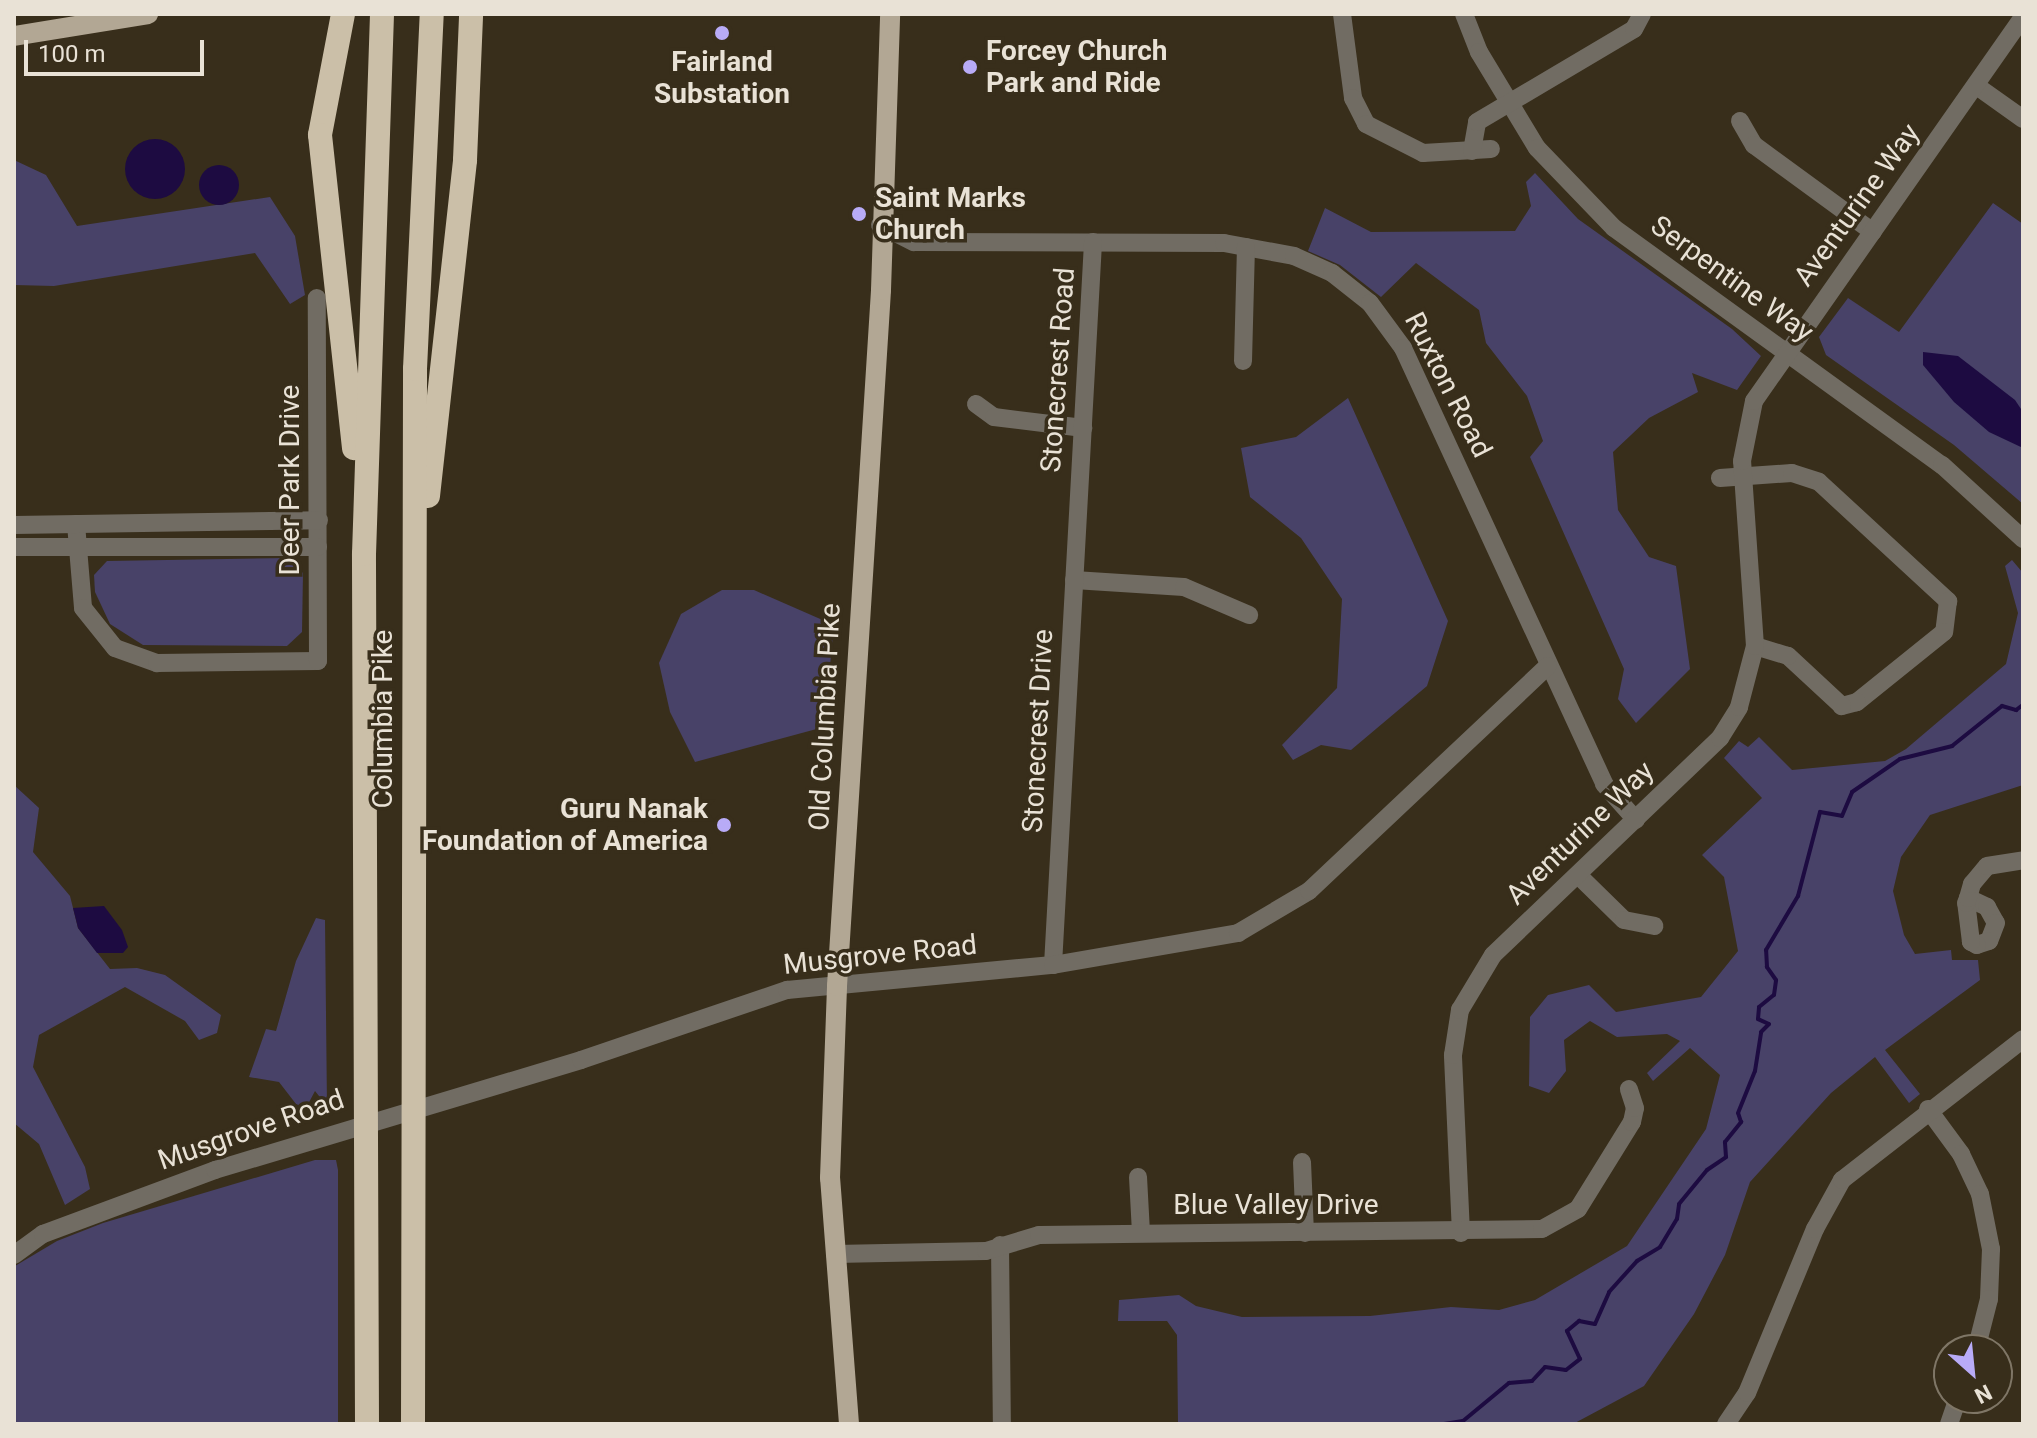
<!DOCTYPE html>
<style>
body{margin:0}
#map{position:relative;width:2037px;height:1438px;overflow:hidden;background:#382e1b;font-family:Roboto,sans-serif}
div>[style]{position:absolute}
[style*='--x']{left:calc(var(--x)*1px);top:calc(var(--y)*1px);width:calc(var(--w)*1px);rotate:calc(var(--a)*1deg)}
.green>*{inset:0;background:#484268}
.water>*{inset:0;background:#1d0b41}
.round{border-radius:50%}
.stream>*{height:4px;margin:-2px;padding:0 2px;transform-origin:2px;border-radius:2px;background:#1d0b41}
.minor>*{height:18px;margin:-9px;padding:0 9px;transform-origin:9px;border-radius:9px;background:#716c63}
.major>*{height:20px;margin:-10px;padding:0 10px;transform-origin:10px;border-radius:10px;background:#b2a794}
.highway>*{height:24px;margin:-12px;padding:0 12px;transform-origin:12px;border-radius:12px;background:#cbbfa8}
.dots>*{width:22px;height:22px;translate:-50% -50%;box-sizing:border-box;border:4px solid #382e1b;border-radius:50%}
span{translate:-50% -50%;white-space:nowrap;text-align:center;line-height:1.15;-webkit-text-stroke:7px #382e1b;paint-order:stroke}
.poi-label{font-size:28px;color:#e9e2d6;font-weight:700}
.left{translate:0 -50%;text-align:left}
.right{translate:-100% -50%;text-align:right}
.street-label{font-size:28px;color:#e9e2d6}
.frame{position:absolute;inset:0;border:16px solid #e9e2d6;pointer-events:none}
.north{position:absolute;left:1933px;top:1334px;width:80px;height:80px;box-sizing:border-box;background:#382e1b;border:2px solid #7f7666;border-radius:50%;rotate:153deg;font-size:22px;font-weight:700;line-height:32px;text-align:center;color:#e9e2d6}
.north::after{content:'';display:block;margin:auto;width:28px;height:36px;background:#b8abf7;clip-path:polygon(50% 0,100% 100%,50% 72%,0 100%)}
.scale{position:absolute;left:24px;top:40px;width:180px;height:36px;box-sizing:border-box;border:4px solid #e9e2d6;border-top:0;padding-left:10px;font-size:24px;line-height:28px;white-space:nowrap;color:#e9e2d6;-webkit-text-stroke:6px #382e1b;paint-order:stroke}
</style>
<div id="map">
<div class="green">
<div style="clip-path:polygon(14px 160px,46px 175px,77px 226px,270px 197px,295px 236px,305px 295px,290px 304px,255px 253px,54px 286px,14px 285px)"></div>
<div style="clip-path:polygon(1535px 173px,1578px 219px,1732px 329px,1761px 356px,1737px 390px,1692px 373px,1698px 392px,1649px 418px,1613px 452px,1618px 510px,1649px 557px,1676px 566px,1690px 669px,1636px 723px,1618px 699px,1624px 669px,1530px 457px,1543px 441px,1527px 396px,1486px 343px,1479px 310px,1416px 263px,1381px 297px,1340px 265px,1308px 251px,1325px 208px,1371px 232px,1515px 231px,1531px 206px,1526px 182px)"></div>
<div style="clip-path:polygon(1993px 203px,2023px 224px,2023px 504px,1954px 445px,1826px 355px,1819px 337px,1848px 298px,1899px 332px)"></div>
<div style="clip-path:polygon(1348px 398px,1448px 621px,1427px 686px,1351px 750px,1321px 745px,1293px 760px,1282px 745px,1337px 688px,1342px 599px,1301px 538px,1250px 497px,1241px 448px,1296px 437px)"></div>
<div style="clip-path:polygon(288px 558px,303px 573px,302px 632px,287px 646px,143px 645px,110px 624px,95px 592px,94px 575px,107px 561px)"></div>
<div style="clip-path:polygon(2012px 560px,2023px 573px,2023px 785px,1930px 815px,1901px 857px,1893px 891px,1904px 935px,1915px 954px,1951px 950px,1952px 960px,1978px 960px,1980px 980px,1885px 1050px,1920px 1094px,1909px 1103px,1875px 1057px,1831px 1093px,1750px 1182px,1725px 1255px,1694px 1314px,1644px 1386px,1573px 1424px,1178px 1424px,1177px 1335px,1167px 1321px,1118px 1321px,1119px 1300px,1179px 1295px,1196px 1306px,1242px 1317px,1370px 1316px,1451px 1307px,1499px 1310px,1535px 1300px,1627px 1246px,1706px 1129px,1720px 1075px,1690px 1048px,1653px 1081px,1647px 1073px,1680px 1041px,1667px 1034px,1617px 1037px,1590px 1021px,1564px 1040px,1566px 1071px,1549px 1093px,1529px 1086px,1530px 1017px,1548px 995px,1589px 985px,1616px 1012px,1701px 997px,1738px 951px,1724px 877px,1702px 855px,1762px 798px,1724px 758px,1739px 741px,1748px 747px,1759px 737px,1792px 770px,1885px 761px,1906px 749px,2006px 664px,2018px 613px,2005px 566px)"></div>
<div style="clip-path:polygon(722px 590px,754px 590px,834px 625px,824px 727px,695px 762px,670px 712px,659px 663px,681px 614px)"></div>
<div style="clip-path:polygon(14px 785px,39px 808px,33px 852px,70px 896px,78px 928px,110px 969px,137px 968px,165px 975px,221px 1015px,217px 1033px,199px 1040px,185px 1021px,125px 987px,39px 1035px,33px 1067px,85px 1167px,90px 1189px,65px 1205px,39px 1144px,14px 1123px)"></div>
<div style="clip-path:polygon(316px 918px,325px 920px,327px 1106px,315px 1091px,306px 1108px,296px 1104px,279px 1082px,249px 1077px,266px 1029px,276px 1031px,296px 961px)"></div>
<div style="clip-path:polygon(315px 1160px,336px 1160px,338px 1170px,338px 1424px,14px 1424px,15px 1266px,57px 1241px,103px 1223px)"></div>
</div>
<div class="water">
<div class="round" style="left:125px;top:139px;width:60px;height:60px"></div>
<div class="round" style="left:199px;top:165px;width:40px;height:40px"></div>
<div style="clip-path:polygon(1923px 352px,1958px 356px,2015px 400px,2023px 412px,2023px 448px,1989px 432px,1954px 402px,1923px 365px)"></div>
<div style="clip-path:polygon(104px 906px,122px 930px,128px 947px,123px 953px,97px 953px,78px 928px,73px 908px)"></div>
</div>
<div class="stream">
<div style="--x:1444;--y:1424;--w:19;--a:-9"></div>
<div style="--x:1463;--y:1421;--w:60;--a:-39.6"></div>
<div style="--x:1509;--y:1383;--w:23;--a:-5"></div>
<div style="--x:1532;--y:1381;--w:19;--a:-47"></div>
<div style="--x:1545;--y:1367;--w:21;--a:8"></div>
<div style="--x:1566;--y:1370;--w:18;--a:-38"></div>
<div style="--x:1580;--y:1359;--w:31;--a:-115"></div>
<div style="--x:1567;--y:1331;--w:16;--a:-40"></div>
<div style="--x:1579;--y:1321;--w:16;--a:11"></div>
<div style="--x:1595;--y:1324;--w:35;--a:-66"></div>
<div style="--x:1609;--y:1292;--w:42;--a:-47.9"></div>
<div style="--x:1637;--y:1261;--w:27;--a:-31"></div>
<div style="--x:1660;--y:1247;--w:33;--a:-59"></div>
<div style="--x:1677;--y:1219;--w:15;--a:-82"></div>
<div style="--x:1679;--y:1204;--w:44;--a:-50.5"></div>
<div style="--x:1707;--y:1170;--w:23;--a:-34"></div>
<div style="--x:1726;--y:1157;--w:15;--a:-94"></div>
<div style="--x:1725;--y:1142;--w:26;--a:-51"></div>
<div style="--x:1741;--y:1122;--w:9;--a:-108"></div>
<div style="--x:1738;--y:1113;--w:45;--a:-68"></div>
<div style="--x:1755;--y:1071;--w:39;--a:-81"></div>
<div style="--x:1761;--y:1032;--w:11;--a:-45"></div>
<div style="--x:1769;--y:1024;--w:12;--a:-156"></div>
<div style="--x:1758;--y:1019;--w:12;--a:-85"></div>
<div style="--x:1759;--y:1007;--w:19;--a:-39"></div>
<div style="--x:1774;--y:995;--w:15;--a:-82"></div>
<div style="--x:1776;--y:980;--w:16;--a:-125"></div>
<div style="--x:1767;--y:967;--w:17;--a:-93"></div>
<div style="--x:1766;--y:950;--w:63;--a:-59.3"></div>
<div style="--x:1798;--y:896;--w:87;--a:-75.3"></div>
<div style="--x:1820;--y:812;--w:22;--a:10"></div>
<div style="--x:1842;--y:816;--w:26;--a:-67"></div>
<div style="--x:1852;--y:792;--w:58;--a:-34.5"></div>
<div style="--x:1900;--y:759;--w:54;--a:-14"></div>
<div style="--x:1952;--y:746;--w:64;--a:-38.7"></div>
<div style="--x:2002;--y:706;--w:15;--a:16"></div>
<div style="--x:2016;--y:710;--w:9;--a:-36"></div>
</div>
<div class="minor">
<div style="--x:1342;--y:14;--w:85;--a:82.5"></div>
<div style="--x:1353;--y:98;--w:29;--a:63"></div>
<div style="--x:1366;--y:124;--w:64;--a:27"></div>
<div style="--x:1423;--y:153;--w:68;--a:-3.4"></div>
<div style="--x:1464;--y:14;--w:41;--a:68.5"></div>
<div style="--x:1479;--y:52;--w:112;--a:58.9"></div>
<div style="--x:1537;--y:148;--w:111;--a:46.1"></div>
<div style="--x:1614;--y:228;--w:405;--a:35.9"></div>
<div style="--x:1942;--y:465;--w:110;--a:42.4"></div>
<div style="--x:1978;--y:87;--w:55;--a:35.4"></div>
<div style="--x:1740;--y:121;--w:28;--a:60"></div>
<div style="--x:1754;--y:145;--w:147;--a:36.2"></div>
<div style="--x:1472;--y:151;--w:29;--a:-80"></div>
<div style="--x:1477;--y:122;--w:182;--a:-30.6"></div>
<div style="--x:1634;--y:29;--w:17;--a:-62"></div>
<div style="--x:880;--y:225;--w:38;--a:27"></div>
<div style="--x:914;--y:242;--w:310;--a:0.2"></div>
<div style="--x:1224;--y:243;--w:71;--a:10.5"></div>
<div style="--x:1294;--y:256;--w:42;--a:24.1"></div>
<div style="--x:1332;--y:273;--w:48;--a:38.3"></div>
<div style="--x:1370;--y:303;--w:56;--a:53.7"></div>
<div style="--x:1403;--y:348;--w:480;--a:65.2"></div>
<div style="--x:1604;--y:784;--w:48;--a:48.4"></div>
<div style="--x:1243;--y:361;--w:114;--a:-88.5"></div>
<div style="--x:976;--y:404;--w:22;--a:36"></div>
<div style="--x:994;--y:417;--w:90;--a:7"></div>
<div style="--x:1720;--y:478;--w:72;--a:-4"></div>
<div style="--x:1792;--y:473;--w:28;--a:18"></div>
<div style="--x:1819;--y:482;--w:176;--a:42.7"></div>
<div style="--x:1948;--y:601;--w:31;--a:97"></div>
<div style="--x:1944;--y:632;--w:112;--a:141.2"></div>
<div style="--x:1857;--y:702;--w:16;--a:165"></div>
<div style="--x:1842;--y:706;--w:74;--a:-137.2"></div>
<div style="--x:1788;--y:656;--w:34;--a:-163"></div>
<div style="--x:76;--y:524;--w:84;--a:85.2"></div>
<div style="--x:83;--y:608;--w:51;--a:51.3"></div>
<div style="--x:115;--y:648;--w:45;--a:19.7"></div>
<div style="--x:157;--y:663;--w:161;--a:-0.7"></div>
<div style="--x:318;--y:661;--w:363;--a:-90.2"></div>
<div style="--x:14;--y:525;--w:305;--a:-0.9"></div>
<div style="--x:14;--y:547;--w:304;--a:0"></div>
<div style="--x:1074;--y:580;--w:110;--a:3.6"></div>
<div style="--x:1184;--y:587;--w:71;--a:23.3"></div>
<div style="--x:1578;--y:875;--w:64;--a:44.4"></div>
<div style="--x:1624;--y:920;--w:31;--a:11"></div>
<div style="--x:1968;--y:898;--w:21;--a:25"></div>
<div style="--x:1987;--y:907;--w:18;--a:61"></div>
<div style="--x:1996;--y:923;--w:19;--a:111"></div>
<div style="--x:1989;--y:941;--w:13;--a:162"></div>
<div style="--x:1977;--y:945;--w:7;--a:-153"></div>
<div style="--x:1971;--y:942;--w:39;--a:-97"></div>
<div style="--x:1966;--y:903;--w:5;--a:-68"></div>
<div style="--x:1968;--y:898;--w:15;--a:-74"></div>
<div style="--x:1972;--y:884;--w:23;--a:-50"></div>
<div style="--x:1987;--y:866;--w:36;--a:-9"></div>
<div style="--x:1053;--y:965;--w:724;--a:-86.83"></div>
<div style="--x:1928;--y:1109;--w:56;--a:53.7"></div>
<div style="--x:1961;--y:1154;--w:44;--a:64.6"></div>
<div style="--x:1980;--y:1194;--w:56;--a:78.7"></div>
<div style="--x:1991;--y:1249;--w:50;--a:92.3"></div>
<div style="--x:1989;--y:1299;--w:53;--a:104.3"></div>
<div style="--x:1302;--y:1162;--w:71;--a:87.6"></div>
<div style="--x:1138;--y:1177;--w:56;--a:86.9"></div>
<div style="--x:1461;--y:1233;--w:178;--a:-92.6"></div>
<div style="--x:1453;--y:1055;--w:46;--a:-81.2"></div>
<div style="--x:1460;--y:1010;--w:64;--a:-59"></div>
<div style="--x:1493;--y:955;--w:314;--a:-43.7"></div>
<div style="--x:1720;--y:738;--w:36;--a:-58"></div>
<div style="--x:1739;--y:707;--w:63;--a:-75.3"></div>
<div style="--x:1755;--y:646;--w:185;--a:-94"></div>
<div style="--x:1742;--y:461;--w:61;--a:-78.7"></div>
<div style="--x:1754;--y:401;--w:469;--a:-55"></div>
<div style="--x:1000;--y:1245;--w:179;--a:89.4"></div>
<div style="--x:835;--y:1254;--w:151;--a:-1.1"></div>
<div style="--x:986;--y:1251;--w:55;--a:-16.8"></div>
<div style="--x:1039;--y:1235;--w:503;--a:-0.68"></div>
<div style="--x:1542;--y:1229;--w:41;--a:-29.1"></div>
<div style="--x:1578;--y:1209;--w:102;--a:-58.2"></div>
<div style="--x:1632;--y:1122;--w:14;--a:-78"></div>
<div style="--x:1635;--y:1108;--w:20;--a:-108"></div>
<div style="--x:14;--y:1255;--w:36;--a:-36"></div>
<div style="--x:43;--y:1234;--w:184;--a:-20.4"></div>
<div style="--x:215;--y:1170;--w:382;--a:-16.7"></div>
<div style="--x:581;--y:1060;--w:218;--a:-18.8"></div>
<div style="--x:787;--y:990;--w:267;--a:-5.4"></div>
<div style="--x:1053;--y:965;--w:188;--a:-9.8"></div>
<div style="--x:1238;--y:933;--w:82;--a:-30.6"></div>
<div style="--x:1309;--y:891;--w:328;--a:-43.3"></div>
<div style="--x:1726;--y:1424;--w:37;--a:-56"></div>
<div style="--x:1747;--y:1393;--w:178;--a:-67.5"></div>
<div style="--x:1815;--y:1229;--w:56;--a:-61.1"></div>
<div style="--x:1842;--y:1180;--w:229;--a:-37.9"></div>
<div style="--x:1949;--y:1424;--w:28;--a:-71"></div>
</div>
<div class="major">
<div style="--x:14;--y:36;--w:136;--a:-9.3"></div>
<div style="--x:849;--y:1424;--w:247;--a:-94.4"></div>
<div style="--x:830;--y:1178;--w:192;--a:-87.9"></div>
<div style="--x:837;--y:986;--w:697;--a:-86.38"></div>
<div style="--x:881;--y:290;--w:276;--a:-88.1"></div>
</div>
<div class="highway">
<div style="--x:343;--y:14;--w:123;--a:100.8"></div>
<div style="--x:320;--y:135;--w:315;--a:83.8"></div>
<div style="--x:428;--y:496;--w:338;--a:-83.7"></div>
<div style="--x:465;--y:160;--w:146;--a:-87.6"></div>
<div style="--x:367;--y:1424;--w:870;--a:-90.2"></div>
<div style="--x:364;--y:554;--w:540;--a:-88.09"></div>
<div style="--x:413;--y:1424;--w:1055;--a:-89.89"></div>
<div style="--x:415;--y:369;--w:355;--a:-87.3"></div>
</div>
<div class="dots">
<div style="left:722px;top:33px;background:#b8abf7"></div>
<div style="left:970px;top:67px;background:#b8abf7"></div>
<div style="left:859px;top:214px;background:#b8abf7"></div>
<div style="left:724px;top:825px;background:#b8abf7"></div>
</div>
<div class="poi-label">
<span class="left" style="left:986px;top:67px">Forcey Church<br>Park and Ride</span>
<span style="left:722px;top:78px">Fairland<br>Substation</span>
<span class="left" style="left:875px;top:214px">Saint Marks<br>Church</span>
<span class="right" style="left:708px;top:825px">Guru Nanak<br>Foundation of America</span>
</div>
<div class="street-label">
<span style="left:1857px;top:205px;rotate:-54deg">Aventurine Way</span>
<span style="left:1732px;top:279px;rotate:36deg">Serpentine Way</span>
<span style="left:1058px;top:370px;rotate:-86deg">Stonecrest Road</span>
<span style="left:1448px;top:385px;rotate:63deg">Ruxton Road</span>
<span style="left:290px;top:480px;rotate:-90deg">Deer Park Drive</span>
<span style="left:825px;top:717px;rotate:-87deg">Old Columbia Pike</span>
<span style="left:383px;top:719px;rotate:-90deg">Columbia Pike</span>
<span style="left:1038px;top:731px;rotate:-87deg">Stonecrest Drive</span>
<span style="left:1580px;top:833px;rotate:-44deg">Aventurine Way</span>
<span style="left:880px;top:955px;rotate:-6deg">Musgrove Road</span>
<span style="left:251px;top:1130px;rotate:-19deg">Musgrove Road</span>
<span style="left:1276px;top:1205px">Blue Valley Drive</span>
</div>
<div class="frame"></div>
<div class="north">N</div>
<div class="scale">100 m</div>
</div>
